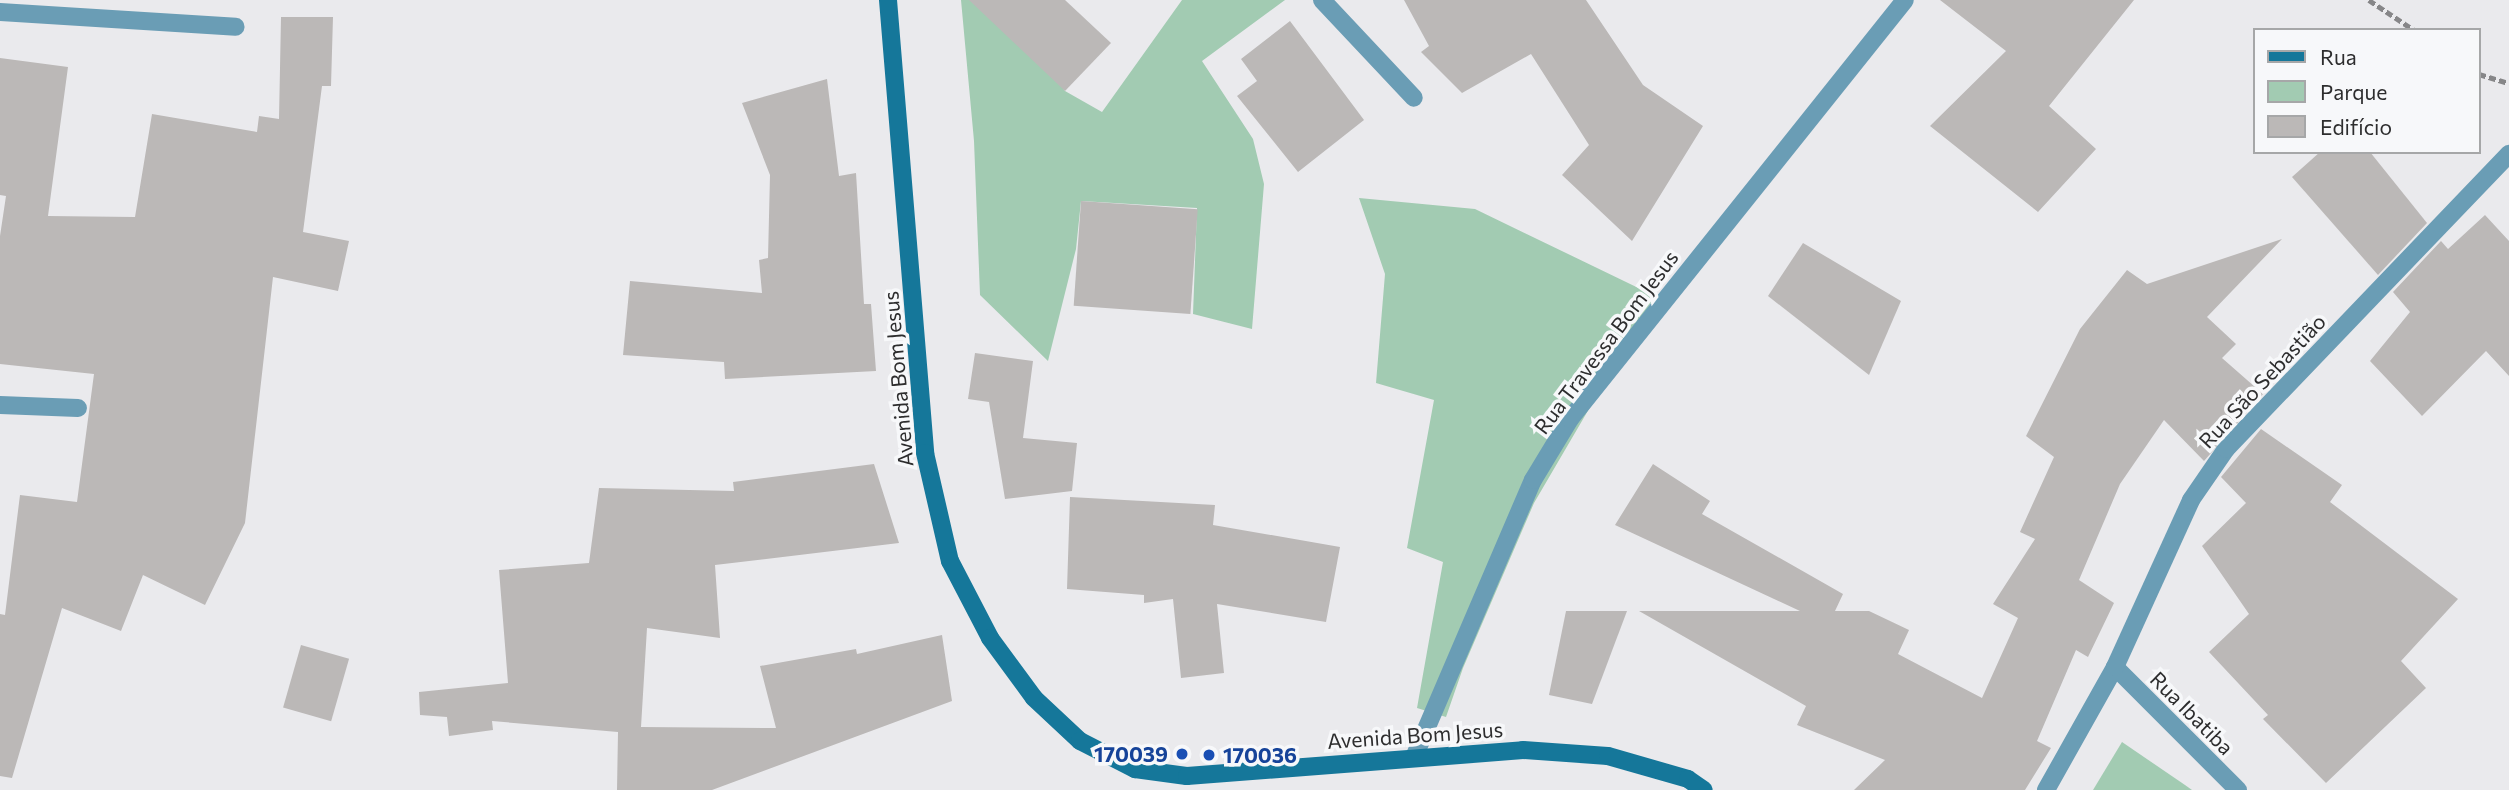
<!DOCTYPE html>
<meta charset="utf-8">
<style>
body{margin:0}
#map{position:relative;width:2509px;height:790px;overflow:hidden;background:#eaeaed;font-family:Commissioner,sans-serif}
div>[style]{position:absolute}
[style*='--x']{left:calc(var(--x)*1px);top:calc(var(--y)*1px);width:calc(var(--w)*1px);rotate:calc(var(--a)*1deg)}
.green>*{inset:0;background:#a2cbb2}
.building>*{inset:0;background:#bbb8b7;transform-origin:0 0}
.path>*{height:4.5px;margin-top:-2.25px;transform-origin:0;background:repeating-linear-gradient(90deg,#868688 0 7px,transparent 0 10.5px)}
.minor>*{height:18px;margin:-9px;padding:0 9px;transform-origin:9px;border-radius:9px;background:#6a9db5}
.secondary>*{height:18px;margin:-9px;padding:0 9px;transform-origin:9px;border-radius:9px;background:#15779a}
.dots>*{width:19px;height:19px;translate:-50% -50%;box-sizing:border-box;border:4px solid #f7f8fa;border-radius:50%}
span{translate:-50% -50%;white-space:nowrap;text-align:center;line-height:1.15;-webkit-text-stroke:7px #f7f8fa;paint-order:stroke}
.street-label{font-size:21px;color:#2d2d2e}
.transit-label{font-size:21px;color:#164399;font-weight:700}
.right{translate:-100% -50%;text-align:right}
.left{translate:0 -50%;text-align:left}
.legend{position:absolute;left:2253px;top:28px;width:228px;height:126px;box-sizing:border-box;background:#f7f8fa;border:2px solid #a6a7a8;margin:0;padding:9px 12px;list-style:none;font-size:21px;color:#2d2d2e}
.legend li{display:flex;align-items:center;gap:14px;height:35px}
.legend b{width:35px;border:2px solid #a6a7a8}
</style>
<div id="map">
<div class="green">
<div style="clip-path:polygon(961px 0,1001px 0,1065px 91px,1102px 112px,1182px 0,1285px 0,1202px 61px,1253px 139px,1264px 184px,1252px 329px,1193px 314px,1197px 208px,1081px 201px,1076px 249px,1048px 361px,980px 295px,974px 141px)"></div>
<div style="clip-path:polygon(1359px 198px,1475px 209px,1655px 296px,1534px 503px,1463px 668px,1446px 717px,1417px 708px,1443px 562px,1407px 548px,1434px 400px,1376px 383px,1385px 274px)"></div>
<div style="clip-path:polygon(2122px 742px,2185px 785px,2192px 790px,2093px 790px)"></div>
</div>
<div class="building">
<div style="clip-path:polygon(969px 0,1065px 0,1111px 43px,1065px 91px)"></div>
<div style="clip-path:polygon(1404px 0,1586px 0,1643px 85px,1703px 126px,1632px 241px,1562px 175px,1589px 145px,1531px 54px,1462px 93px,1421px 52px,1429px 46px)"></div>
<div style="clip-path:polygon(1940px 0,2134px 0,2049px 106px,2096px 149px,2038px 212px,1930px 126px,2006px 51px)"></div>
<div style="clip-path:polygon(281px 17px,333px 17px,331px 86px,322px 86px,303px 232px,349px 241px,338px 291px,273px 277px,245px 523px,205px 605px,143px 575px,121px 631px,62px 608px,12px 778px,0 776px,0 614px,5px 615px,20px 495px,77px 502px,94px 374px,0 364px,0 236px,6px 196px,0 195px,0 58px,68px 67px,48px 216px,135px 217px,152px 114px,257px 132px,259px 116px,279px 119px)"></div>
<div style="clip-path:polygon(1290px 21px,1364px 120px,1298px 172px,1237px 96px,1257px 81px,1241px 59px)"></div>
<div style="clip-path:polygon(827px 79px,839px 176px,856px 173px,864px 304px,871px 304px,876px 371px,725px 379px,724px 362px,623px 355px,630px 281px,762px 293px,759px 260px,768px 258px,770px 175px,742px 103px)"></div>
<div style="clip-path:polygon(2320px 152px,2370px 152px,2427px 223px,2378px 275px,2292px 177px)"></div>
<div style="left:1081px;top:201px;width:117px;height:105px;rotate:4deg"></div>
<div style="clip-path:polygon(2485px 215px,2509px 241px,2509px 376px,2486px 351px,2422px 416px,2370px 361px,2410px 312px,2393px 292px,2441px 241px,2448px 249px)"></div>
<div style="clip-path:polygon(2282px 239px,2207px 317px,2236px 344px,2222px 358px,2263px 394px,2204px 461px,2164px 420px,2120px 484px,2079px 580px,2114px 603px,2088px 657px,2076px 650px,2037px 741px,2051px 748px,2025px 790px,1854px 790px,1885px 760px,1797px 725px,1806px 706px,1639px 611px,1800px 611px,1615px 525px,1653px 464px,1710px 501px,1702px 514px,1843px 594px,1835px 611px,1869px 611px,1909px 630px,1898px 654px,1982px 698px,2018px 618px,1993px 604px,2035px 539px,2020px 532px,2054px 457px,2026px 436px,2080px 329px,2127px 270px,2147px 284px)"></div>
<div style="clip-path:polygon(1803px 243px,1901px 301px,1869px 375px,1768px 296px)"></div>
<div style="clip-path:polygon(975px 353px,1033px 361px,1023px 438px,1077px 443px,1072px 491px,1005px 499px,989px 402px,968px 399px)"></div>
<div style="clip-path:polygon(2261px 429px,2342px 485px,2330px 502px,2458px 599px,2401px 661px,2426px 688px,2326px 783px,2263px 719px,2268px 715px,2209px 652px,2249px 614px,2202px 546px,2246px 503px,2221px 477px)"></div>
<div style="clip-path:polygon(874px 464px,899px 543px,715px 565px,720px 638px,647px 628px,641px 727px,776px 728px,760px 666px,856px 649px,857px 654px,942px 635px,952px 701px,712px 790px,617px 790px,618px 732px,492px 721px,493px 730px,449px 736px,447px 717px,420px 715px,419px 692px,508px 683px,499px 570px,589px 563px,599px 488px,734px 491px,733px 482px)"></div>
<div style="clip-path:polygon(1070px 497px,1215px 505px,1213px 525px,1340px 547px,1326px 622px,1217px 604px,1224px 673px,1181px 678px,1173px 599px,1144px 603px,1144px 595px,1067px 589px)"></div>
<div style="clip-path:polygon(1566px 611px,1627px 611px,1592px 704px,1549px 695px)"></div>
<div style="left:301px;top:645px;width:50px;height:65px;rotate:16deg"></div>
</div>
<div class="path">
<div style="--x:2369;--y:0;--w:54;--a:33.7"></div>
<div style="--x:2479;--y:74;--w:31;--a:17"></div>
</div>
<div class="minor">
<div style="--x:1322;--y:0;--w:134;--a:46.8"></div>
<div style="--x:0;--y:12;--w:236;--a:3.6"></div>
<div style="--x:0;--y:405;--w:78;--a:2.2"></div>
<div style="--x:2115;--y:667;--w:174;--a:45"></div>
<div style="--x:1415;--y:755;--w:299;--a:-66.8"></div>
<div style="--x:1533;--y:480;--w:71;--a:-58.8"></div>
<div style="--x:1570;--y:419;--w:536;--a:-51.36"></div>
<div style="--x:2046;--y:790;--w:141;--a:-60.7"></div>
<div style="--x:2115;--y:667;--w:183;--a:-65.5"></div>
<div style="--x:2191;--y:500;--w:62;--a:-55.5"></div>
<div style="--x:2226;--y:449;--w:409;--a:-46.2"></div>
</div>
<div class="secondary">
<div style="--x:888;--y:0;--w:455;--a:85.3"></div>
<div style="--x:925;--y:453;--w:111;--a:77"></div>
<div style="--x:950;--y:561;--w:87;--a:62.5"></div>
<div style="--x:990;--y:638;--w:74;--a:53.7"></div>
<div style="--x:1034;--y:698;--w:63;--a:43.1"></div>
<div style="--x:1080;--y:741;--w:62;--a:27"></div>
<div style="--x:1135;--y:769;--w:52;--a:7.7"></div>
<div style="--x:1187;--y:776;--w:337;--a:-4.4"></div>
<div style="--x:1523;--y:750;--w:85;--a:4"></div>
<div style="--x:1608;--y:756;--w:83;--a:16"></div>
<div style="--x:1688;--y:779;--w:19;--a:35"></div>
</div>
<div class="dots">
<div style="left:1182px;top:754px;background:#1a4fb4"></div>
<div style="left:1209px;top:755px;background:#1a4fb4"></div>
</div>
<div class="street-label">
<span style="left:1606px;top:342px;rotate:-53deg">Rua Travessa Bom Jesus</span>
<span style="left:898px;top:379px;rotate:-95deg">Avenida Bom Jesus</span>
<span style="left:2262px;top:381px;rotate:-47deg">Rua São Sebastião</span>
<span style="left:2192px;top:713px;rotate:45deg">Rua Ibatiba</span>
<span style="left:1415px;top:735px;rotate:-4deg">Avenida Bom Jesus</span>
</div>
<div class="transit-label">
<span class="right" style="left:1168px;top:754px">170039</span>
<span class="left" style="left:1223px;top:755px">170036</span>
</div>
<ul class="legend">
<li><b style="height:9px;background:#15779a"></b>Rua</li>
<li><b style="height:19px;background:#a2cbb2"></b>Parque</li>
<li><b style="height:19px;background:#bbb8b7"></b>Edifício</li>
</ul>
</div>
